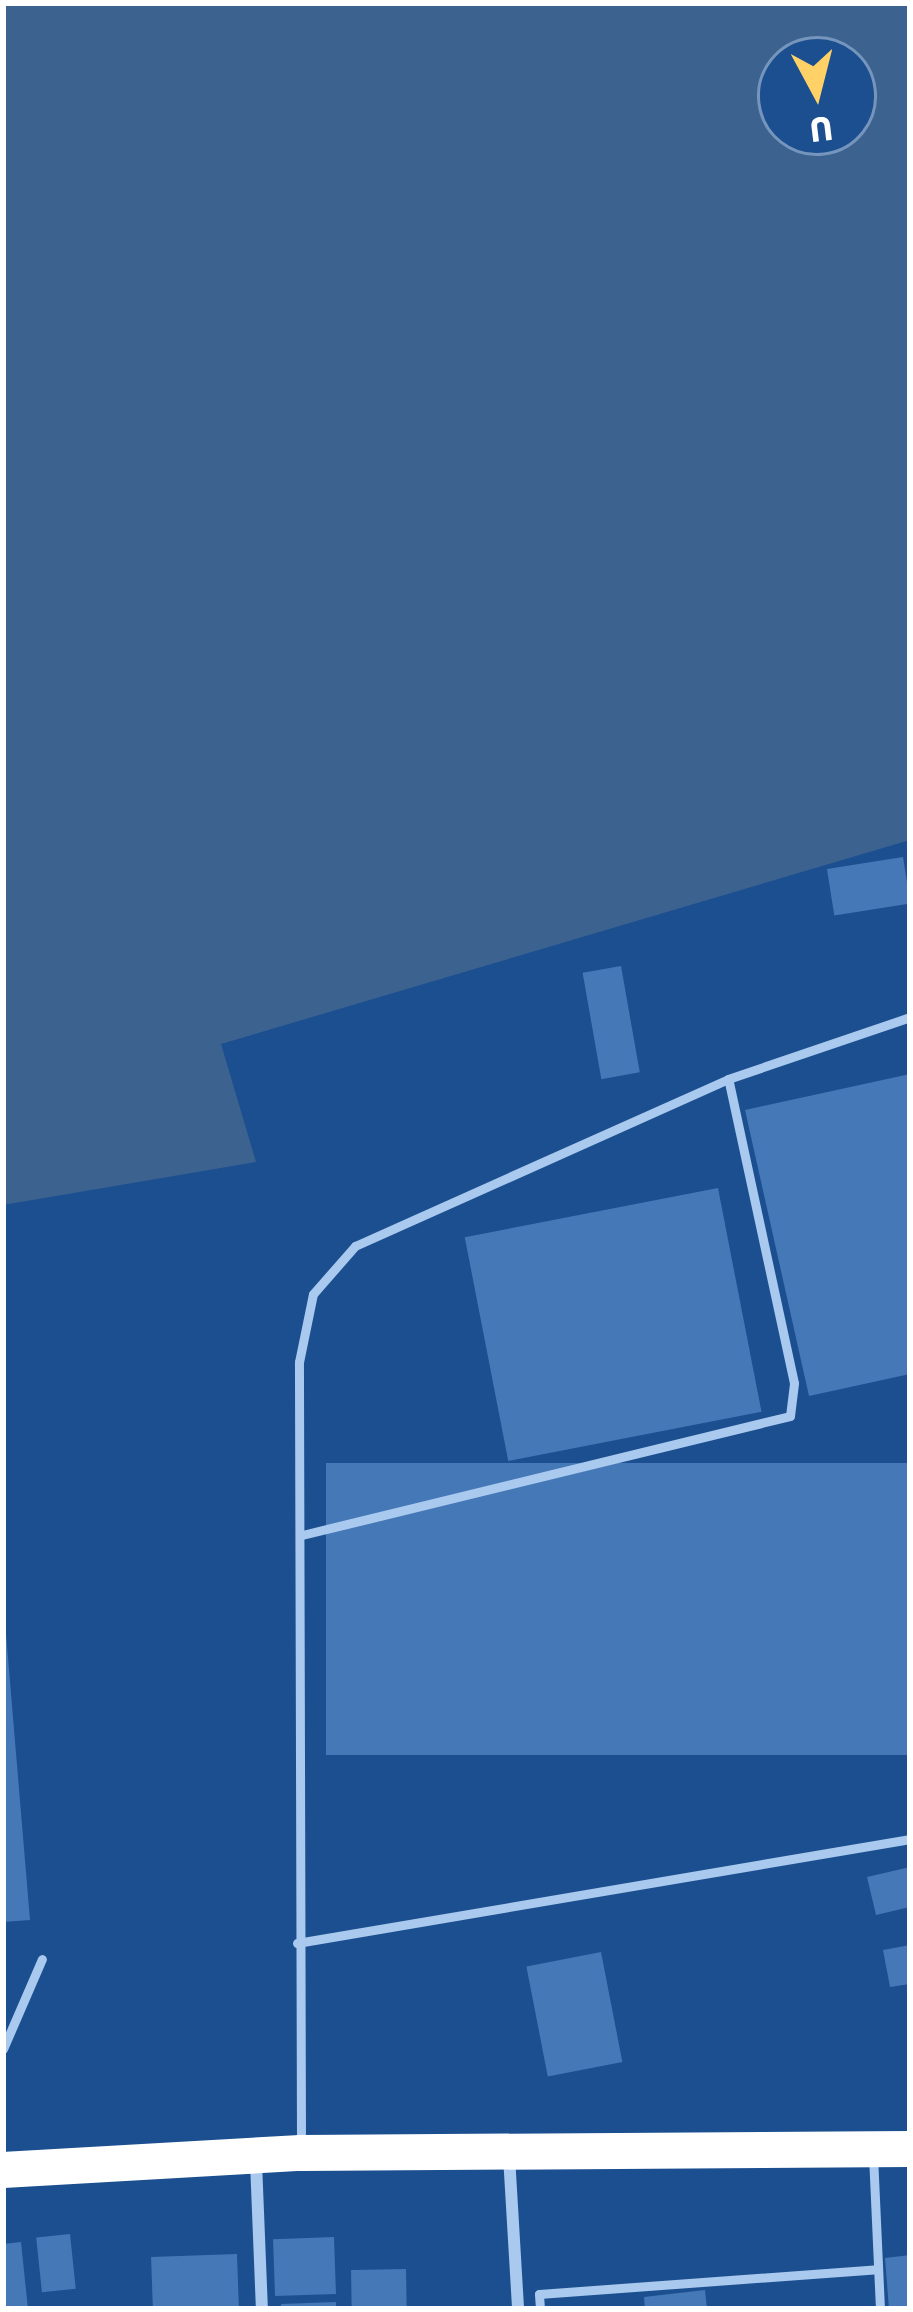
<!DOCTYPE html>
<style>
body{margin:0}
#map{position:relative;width:913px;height:2312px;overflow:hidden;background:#1b4f8f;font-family:Jost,sans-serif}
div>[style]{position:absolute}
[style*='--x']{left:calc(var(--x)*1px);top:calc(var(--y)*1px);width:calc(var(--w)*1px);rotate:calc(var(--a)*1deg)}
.water>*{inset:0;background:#3c6290}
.building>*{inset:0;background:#4478b7;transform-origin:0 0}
.lane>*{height:9px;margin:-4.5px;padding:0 4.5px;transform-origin:4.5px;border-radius:4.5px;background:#a9c9ee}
.street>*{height:12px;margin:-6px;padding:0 6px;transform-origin:6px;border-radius:6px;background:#a9c9ee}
.highway>*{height:36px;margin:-18px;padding:0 18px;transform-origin:18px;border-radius:18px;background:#fff}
span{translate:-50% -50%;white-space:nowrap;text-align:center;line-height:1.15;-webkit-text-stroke:9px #1b4f8f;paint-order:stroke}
.frame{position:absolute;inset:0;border:6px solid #fff;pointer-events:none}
.north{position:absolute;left:757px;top:36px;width:120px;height:120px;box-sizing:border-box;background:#1b4f8f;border:3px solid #7695bc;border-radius:50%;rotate:173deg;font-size:33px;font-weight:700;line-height:48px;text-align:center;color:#fff}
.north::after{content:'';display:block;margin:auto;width:42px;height:54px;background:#ffd166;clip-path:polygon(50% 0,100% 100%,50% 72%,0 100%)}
</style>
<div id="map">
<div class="water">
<div style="clip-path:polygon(evenodd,3px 3px,910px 3px,910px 840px,221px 1044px,256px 1162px,3px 1205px,3px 3px,781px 60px,853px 60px,853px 132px,781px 132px,781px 60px)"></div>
</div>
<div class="building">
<div style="left:903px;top:857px;width:47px;height:77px;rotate:81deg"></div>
<div style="left:621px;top:966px;width:108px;height:39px;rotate:80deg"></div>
<div style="clip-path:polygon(910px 1074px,910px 1374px,809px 1396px,745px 1110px)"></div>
<div style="left:718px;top:1188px;width:228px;height:258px;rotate:79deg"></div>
<div style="left:910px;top:1463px;width:292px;height:584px;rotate:90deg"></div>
<div style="clip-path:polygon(3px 1598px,30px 1920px,3px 1922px)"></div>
<div style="clip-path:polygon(910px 1867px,910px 1907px,876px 1915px,867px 1877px)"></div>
<div style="clip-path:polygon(910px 1945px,910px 1984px,890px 1987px,883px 1950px)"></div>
<div style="left:601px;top:1952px;width:112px;height:76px;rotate:79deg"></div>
<div style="left:70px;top:2234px;width:55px;height:34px;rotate:84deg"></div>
<div style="left:334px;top:2237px;width:57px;height:61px;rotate:88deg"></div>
<div style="clip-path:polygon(21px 2242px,28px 2309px,3px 2309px,3px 2244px)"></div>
<div style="left:237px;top:2254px;width:55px;height:86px;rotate:88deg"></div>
<div style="clip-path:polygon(910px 2255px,910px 2309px,889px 2309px,885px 2258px)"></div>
<div style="left:406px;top:2269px;width:40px;height:55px;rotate:89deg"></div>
<div style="clip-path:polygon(705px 2290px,707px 2309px,645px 2309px,644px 2297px)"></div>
<div style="clip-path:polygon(336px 2302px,336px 2309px,281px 2309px,281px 2304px)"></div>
</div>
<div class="lane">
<div style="--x:302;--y:1535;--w:502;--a:-13.7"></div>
<div style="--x:790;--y:1416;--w:33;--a:-83"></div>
<div style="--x:794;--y:1383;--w:311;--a:-102.2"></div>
<div style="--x:297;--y:1943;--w:622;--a:-9.63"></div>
<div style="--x:3;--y:2049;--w:98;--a:-66.6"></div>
<div style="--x:301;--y:2145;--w:783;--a:-90.15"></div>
<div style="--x:299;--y:1362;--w:69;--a:-78.4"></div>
<div style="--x:313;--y:1294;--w:64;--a:-48.8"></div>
<div style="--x:355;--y:1246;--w:409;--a:-24.1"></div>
<div style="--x:728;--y:1079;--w:192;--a:-18.8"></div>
<div style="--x:873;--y:2155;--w:154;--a:87.4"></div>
<div style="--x:540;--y:2309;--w:15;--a:-94"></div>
<div style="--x:539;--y:2294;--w:339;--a:-4.2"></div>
</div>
<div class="street">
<div style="--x:509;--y:2156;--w:153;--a:86.6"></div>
<div style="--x:256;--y:2162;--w:147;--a:87.7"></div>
</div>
<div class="highway">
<div style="--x:3;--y:2170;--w:298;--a:-3.3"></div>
<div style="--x:301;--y:2153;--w:609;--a:-0.38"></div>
</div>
<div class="frame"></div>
<div class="north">U</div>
</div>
